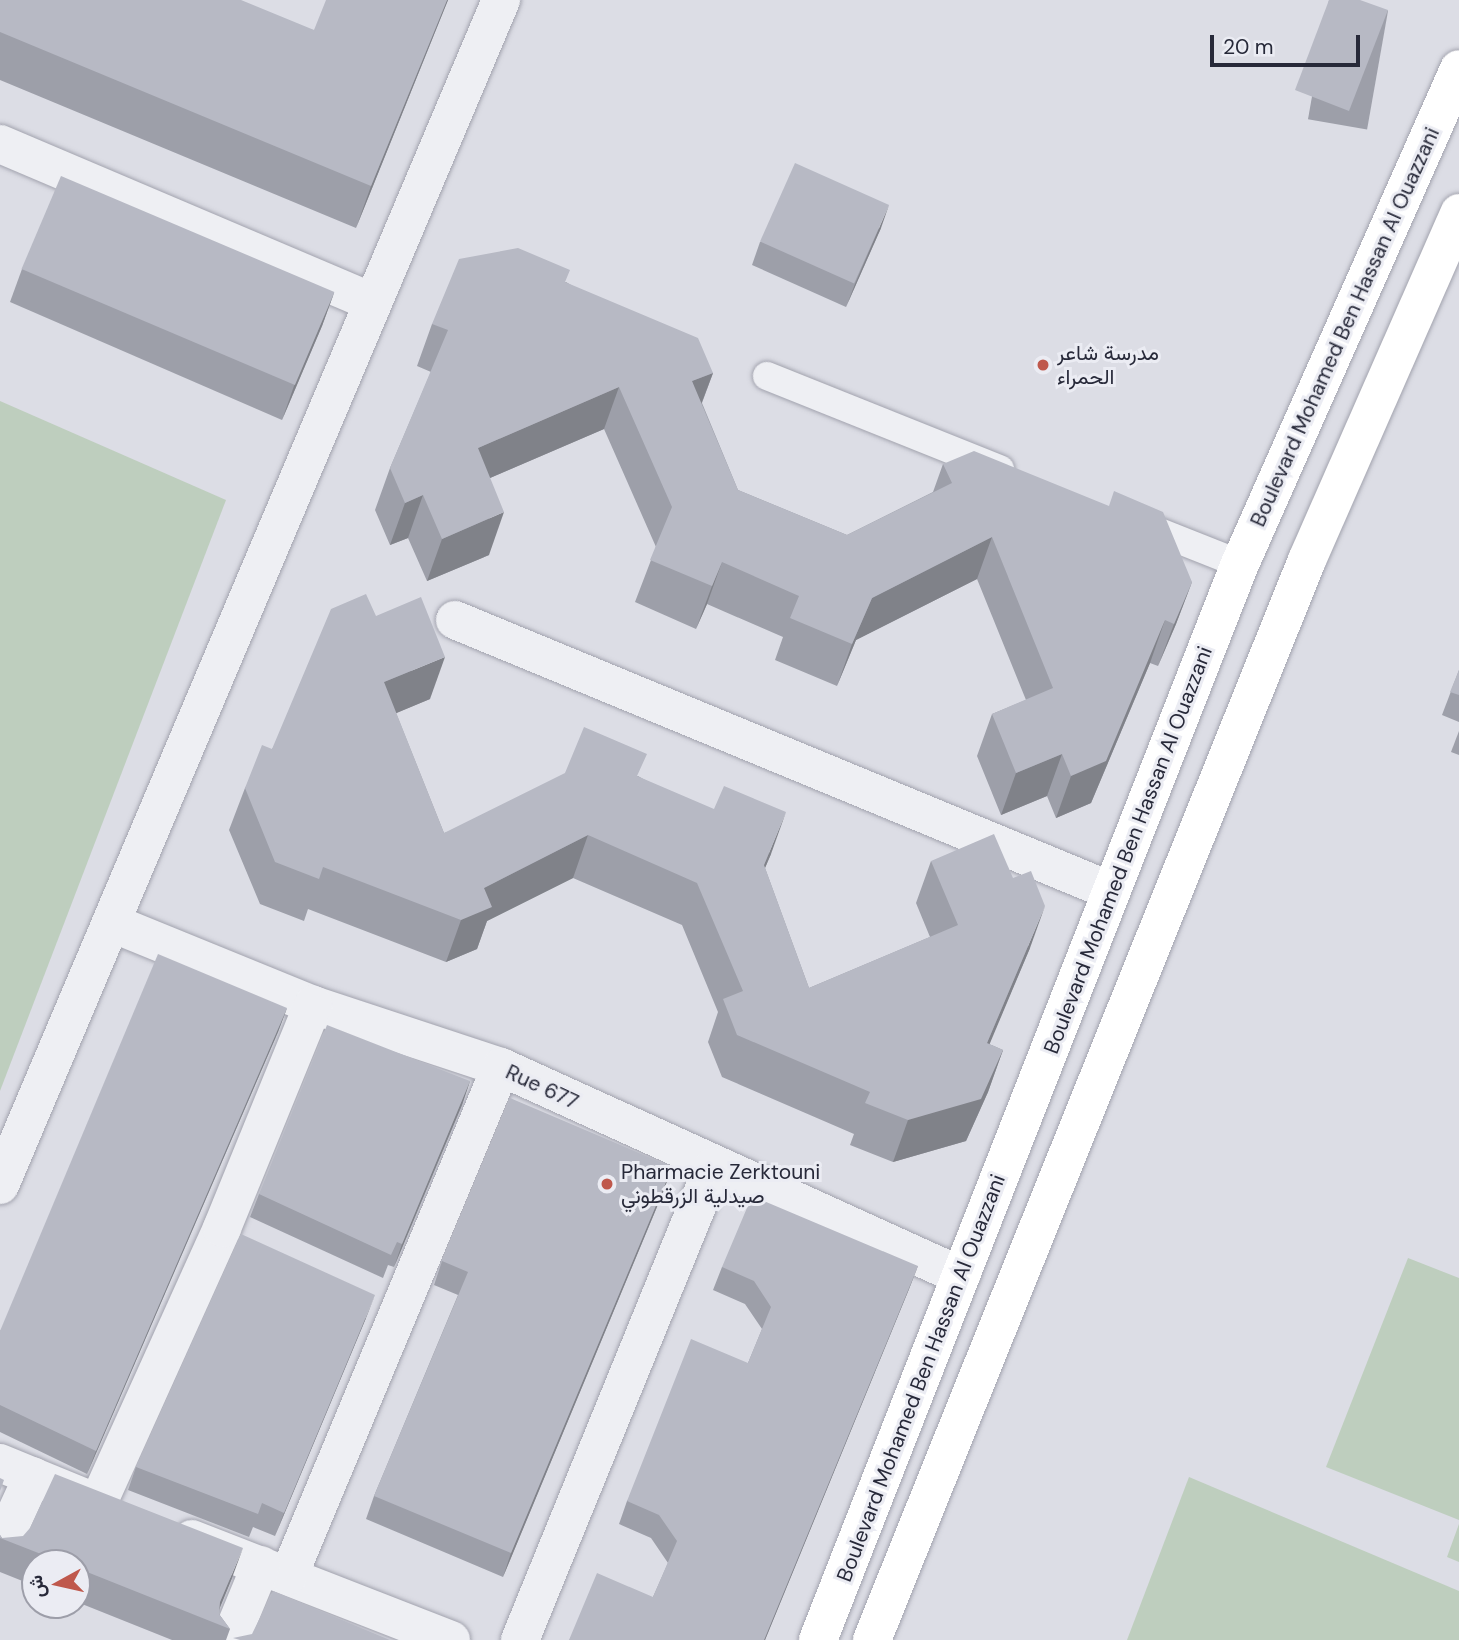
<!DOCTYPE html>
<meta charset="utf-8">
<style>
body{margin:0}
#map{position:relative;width:1459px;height:1640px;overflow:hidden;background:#dcdde5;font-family:"DM Sans",Vazirmatn,sans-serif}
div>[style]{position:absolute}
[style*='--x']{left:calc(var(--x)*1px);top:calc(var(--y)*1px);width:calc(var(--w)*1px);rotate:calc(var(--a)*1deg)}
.green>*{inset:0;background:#becebe}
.roads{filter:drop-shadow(0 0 2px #a2a3ae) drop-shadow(0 0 2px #a2a3ae)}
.lane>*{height:28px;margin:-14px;padding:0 14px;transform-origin:14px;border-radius:14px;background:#eeeff3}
.street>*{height:38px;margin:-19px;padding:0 19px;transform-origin:19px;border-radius:19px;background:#eeeff3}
.secondary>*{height:38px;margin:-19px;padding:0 19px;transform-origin:19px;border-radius:19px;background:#fff}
.wall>*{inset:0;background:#9d9fa9;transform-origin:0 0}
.shaded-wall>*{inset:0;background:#808289}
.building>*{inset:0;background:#b7b9c4;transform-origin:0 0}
.dots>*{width:19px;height:19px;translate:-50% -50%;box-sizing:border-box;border:4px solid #ebecf3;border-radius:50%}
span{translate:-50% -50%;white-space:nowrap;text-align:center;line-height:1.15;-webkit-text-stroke:6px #ebecf3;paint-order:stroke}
.street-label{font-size:21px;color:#272939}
.poi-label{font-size:21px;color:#272939}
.left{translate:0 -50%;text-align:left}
.north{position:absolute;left:21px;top:1549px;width:70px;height:70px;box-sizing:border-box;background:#ebecf3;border:2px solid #9d9ea9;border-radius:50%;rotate:262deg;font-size:19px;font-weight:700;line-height:28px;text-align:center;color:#272939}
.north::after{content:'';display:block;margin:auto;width:24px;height:32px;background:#bf584c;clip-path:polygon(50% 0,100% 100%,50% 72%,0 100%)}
.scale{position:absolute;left:1210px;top:35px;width:150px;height:32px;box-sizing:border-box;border:4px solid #272939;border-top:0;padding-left:9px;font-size:21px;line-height:24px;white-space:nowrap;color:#272939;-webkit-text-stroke:5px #ebecf3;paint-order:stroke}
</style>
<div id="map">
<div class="green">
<div style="clip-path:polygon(0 401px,226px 500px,0 1091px)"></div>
<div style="clip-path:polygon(1408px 1258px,1459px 1278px,1459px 1520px,1326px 1467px)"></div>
<div style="clip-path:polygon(1189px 1477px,1459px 1591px,1459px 1640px,1127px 1640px)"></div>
<div style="clip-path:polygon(1459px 1524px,1459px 1562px,1447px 1557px)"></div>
</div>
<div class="roads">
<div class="lane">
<div style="--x:767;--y:376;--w:251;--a:21.8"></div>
<div style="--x:1139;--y:524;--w:109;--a:21.6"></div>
</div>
<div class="street">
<div style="--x:0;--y:144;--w:405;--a:23"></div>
<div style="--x:455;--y:620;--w:710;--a:22.45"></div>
<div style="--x:112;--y:923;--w:217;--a:22.2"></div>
<div style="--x:313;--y:1005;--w:198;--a:18.3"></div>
<div style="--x:501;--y:1067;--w:505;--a:24.43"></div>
<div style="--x:0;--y:1185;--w:1287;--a:-67.08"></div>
<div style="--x:0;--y:1463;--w:108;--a:22.3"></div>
<div style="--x:98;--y:1503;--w:302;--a:-65.7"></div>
<div style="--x:222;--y:1228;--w:241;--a:-67.8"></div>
<div style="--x:192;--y:1539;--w:278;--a:21.3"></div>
<div style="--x:0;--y:1548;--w:79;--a:-65.4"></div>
<div style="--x:289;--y:1575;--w:550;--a:-67.35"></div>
<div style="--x:230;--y:1640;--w:81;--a:-67.5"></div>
<div style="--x:520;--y:1640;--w:511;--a:-67.8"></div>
</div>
<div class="secondary">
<div style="--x:818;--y:1640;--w:1156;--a:-68.59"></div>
<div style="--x:1240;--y:564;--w:541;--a:-66.13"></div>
<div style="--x:872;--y:1640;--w:1164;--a:-68.06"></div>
<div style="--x:1307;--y:560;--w:379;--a:-66.3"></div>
</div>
</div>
<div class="wall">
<div style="clip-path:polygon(0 0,314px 30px,448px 0,356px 228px,0 80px)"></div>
<div style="left:1329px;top:0;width:60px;height:121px;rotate:10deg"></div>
<div style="clip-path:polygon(881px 228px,846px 307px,752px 265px,760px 242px)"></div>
<div style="clip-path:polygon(22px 269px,334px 293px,322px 326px,282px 420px,10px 302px)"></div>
<div style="clip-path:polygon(566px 282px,713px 373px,702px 403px,738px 490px,847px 535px,933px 492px,943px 464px,1192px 582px,1176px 624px,1158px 666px,1150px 663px,1091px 803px,1056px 818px,1047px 796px,1001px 815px,977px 756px,992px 714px,1026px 700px,977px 579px,856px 640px,837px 686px,775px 660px,783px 637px,707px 604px,696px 629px,635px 602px,656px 547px,604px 429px,490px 478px,489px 555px,427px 581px,408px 538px,390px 545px,375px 510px,390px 468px,431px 372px,417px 366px,432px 324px)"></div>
<div style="clip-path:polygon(376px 616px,430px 699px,396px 713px,444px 833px,638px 776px,771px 854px,765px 868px,809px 988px,930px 937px,916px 903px,931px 861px,1030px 948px,989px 1044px,1003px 1050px,988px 1092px,966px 1141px,893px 1162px,850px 1145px,854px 1134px,722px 1077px,708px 1042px,718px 1012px,682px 925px,573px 878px,487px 921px,477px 949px,446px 962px,308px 909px,304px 921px,260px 904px,229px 830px,245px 788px,272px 749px)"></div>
<div style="clip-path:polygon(1459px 670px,1459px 722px,1442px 715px)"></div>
<div style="clip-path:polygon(1459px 731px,1459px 755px,1451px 752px)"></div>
<div style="clip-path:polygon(287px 1008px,278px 1032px,87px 1474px,0 1432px,0 1331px)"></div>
<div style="clip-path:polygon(470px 1081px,462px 1105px,394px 1267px,388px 1265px,383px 1278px,250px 1217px,259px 1194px)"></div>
<div style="clip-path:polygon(664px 1190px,503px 1577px,366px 1519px,374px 1496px,458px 1295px,434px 1285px,442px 1261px)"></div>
<div style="clip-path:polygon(918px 1266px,909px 1289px,765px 1640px,569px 1640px,653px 1597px,668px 1563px,651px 1538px,619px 1524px,627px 1501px,748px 1363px,762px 1329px,745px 1304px,713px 1290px,722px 1267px)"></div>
<div style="clip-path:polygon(366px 1318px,275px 1536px,253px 1527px,249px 1537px,128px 1490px,136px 1467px)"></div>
<div style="clip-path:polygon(0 1535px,2px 1538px,232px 1578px,220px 1607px,219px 1614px,230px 1629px,226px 1640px,172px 1640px,77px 1602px,77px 1563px,35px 1563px,35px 1586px,0 1572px)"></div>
</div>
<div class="shaded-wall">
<div style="clip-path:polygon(447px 0,448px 0,356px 228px,371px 186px)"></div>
<div style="clip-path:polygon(889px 205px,881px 228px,846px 307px,855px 284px)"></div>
<div style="clip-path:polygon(334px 293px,322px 326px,282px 420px,294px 386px)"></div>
<div style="clip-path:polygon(713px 373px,697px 415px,692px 381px)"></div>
<div style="clip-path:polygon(619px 387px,604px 429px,462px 490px,478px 448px)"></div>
<div style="clip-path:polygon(423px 495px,408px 538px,390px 545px,405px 503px)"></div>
<div style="clip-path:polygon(504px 512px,489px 555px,427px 581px,442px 539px)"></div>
<div style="clip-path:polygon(992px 537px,977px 579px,856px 640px,837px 686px,852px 644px,872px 598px)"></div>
<div style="clip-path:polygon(722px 562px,707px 604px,696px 629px,712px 586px)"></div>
<div style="clip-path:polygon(1192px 582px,1176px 624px,1158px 666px,1174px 624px)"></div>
<div style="clip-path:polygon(1165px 620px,1150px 663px,1091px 803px,1056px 818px,1071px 776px)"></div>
<div style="clip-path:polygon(445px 657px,430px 699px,368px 725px,384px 682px)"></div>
<div style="clip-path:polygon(1062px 754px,1047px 796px,1001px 815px,1016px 773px)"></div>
<div style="clip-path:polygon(786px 812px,771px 854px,748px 907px,764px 865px)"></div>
<div style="clip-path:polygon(588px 835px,573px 878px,487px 921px,477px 949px,446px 962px,461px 920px,484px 888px)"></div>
<div style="clip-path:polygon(1045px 906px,1030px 948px,972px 1086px,987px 1043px)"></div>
<div style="clip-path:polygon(287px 1008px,278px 1032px,87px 1474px,96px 1451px)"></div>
<div style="clip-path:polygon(1003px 1050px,988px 1092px,966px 1141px,893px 1162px,908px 1120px)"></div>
<div style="clip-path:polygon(470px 1081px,462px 1105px,394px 1267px,402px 1244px)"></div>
<div style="clip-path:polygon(672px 1167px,664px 1190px,503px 1577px,511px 1553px)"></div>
<div style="clip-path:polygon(918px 1266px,909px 1289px,765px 1640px,764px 1640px)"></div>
<div style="clip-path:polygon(375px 1295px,366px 1318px,275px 1536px,284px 1513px)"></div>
<div style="clip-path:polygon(243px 1548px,232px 1578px,214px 1622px,220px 1602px)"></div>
</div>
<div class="building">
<div style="clip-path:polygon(0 0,241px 0,314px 30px,326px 0,447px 0,371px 186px,0 32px)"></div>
<div style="clip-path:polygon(1329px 0,1360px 0,1388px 10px,1349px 111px,1295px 90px)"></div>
<div style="left:795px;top:163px;width:103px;height:86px;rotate:24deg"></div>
<div style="left:61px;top:176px;width:297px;height:101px;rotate:23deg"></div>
<div style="clip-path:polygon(518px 248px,570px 270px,565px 282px,698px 338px,713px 373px,692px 381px,738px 490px,847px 535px,952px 483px,943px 464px,974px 451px,1109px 506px,1114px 491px,1163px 512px,1192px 582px,1174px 624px,1165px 620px,1106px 761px,1071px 776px,1062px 754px,1016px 773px,992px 714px,1053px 688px,992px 537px,872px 598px,852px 644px,790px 618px,799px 596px,722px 562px,712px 586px,650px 560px,672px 507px,619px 387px,478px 448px,504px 512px,442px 539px,423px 495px,405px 503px,390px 468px,448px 330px,432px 324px,459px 259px)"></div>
<div style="clip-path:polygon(366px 594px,376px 616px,421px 597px,445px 657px,384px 682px,444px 833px,565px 773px,584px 727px,647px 754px,637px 776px,714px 809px,724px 786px,786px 812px,764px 865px,809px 988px,958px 925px,931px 861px,994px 834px,1013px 878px,1031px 871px,1045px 906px,987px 1043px,1003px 1050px,981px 1099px,908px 1120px,865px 1103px,870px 1092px,737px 1035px,723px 999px,743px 991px,697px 883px,588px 835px,484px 888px,492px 907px,461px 920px,323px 867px,319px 879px,275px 862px,245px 788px,262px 745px,272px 749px,331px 609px)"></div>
<div style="clip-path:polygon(1459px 670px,1459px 695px,1450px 692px)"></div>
<div style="clip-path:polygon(158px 954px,287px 1008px,96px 1451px,0 1405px,0 1331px)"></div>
<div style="clip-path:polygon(327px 1025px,470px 1081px,402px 1244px,397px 1242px,391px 1255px,259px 1194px)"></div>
<div style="clip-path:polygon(510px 1098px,672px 1167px,511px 1553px,374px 1496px,468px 1272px,442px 1261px)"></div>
<div style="clip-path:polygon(752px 1196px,918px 1266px,764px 1640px,569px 1640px,597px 1573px,653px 1597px,677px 1541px,659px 1515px,627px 1501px,691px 1339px,748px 1363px,771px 1307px,754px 1281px,722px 1267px)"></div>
<div style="clip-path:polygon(241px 1234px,375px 1295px,284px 1513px,262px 1503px,258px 1514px,136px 1467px)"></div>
<div style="clip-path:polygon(55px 1474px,243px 1548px,220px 1602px,219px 1614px,230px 1629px,77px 1568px,77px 1563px,64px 1563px,0 1538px,0 1535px,2px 1538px,23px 1536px,30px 1528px)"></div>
<div style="clip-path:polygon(0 1478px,4px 1480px,0 1491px)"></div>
<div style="clip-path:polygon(273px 1591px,390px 1640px,240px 1640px,233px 1638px,252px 1634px)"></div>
</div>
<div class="dots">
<div style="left:1043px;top:365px;background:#bf584c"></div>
<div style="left:607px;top:1184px;background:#bf584c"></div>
</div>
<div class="street-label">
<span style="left:1345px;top:327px;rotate:-66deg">Boulevard Mohamed Ben Hassan Al Ouazzani</span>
<span style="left:1128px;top:850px;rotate:-69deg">Boulevard Mohamed Ben Hassan Al Ouazzani</span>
<span style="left:542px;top:1087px;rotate:25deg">Rue 677</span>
<span style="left:921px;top:1378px;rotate:-69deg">Boulevard Mohamed Ben Hassan Al Ouazzani</span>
</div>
<div class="poi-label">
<span class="left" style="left:1057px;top:365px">مدرسة شاعر<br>الحمراء</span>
<span class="left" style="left:621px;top:1184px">Pharmacie Zerktouni<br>صيدلية الزرقطوني</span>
</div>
<div class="north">ش</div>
<div class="scale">20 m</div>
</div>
